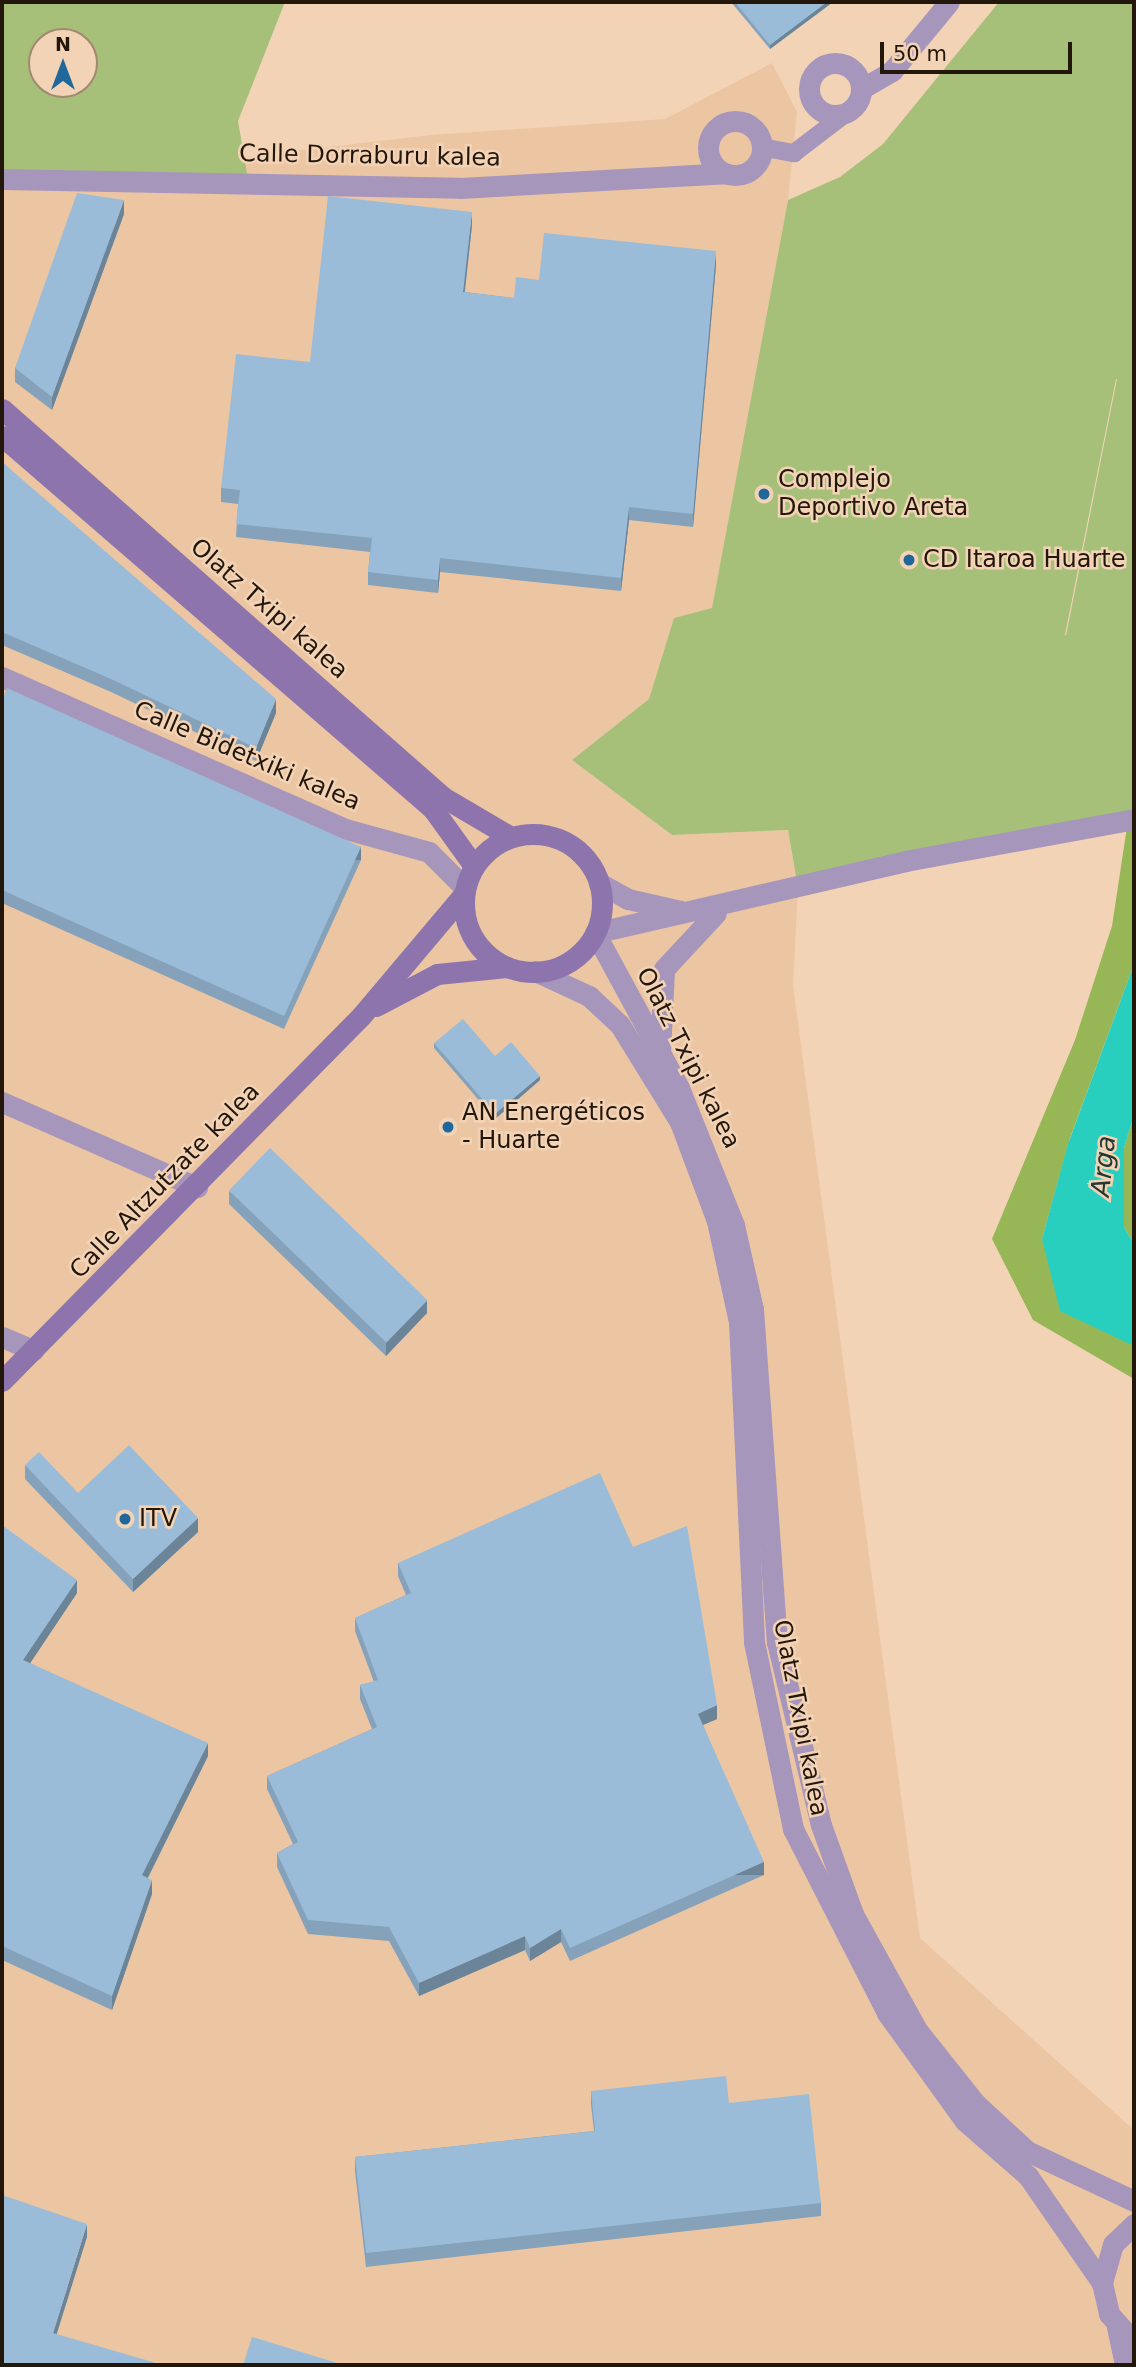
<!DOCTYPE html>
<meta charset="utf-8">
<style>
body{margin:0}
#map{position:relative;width:1136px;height:2367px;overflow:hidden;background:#f3d3b5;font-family:"DejaVu Sans",sans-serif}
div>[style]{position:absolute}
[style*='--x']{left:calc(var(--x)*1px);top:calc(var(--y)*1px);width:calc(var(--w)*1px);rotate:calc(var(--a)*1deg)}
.built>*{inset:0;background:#ecc6a2}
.green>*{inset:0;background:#a6c079}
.forest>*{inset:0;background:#97b757}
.water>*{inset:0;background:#28cfbf}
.pedestrian>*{height:18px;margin:-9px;padding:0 9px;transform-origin:9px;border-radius:9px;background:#a796bc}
.minor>*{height:21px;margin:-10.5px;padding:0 10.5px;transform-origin:10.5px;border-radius:10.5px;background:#a796bc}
.minor>.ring{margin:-10.5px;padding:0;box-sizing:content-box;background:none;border:21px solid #a796bc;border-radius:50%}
.tertiary>*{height:21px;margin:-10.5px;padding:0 10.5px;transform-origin:10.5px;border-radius:10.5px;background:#a796bc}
.secondary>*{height:21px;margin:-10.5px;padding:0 10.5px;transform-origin:10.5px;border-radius:10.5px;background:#8e74ac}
.secondary>.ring{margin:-10.5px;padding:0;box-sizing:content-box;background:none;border:21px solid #8e74ac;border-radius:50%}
.wall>*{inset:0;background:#85a2ba}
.shaded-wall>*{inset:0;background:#6c8497;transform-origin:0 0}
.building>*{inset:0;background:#9bbcd8;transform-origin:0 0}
.dots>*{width:19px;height:19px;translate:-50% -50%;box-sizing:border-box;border:4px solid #f3d3b5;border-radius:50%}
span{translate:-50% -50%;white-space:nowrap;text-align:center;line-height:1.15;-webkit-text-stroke:5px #f3d3b5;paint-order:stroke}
.street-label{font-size:24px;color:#23170c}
.poi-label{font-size:24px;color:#23170c}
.left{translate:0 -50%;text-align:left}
.water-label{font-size:26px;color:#1f3834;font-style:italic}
.frame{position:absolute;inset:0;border:4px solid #23170c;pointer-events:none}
.north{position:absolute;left:28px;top:28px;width:70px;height:70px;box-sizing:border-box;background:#f3d3b5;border:2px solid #a08871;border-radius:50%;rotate:0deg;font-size:19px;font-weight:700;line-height:28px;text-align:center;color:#23170c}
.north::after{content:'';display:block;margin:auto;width:24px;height:32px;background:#20689c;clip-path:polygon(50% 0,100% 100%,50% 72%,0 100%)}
.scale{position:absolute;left:880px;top:42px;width:192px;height:32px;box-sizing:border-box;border:4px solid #23170c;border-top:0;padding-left:9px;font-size:21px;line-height:24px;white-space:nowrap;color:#23170c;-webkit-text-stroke:5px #f3d3b5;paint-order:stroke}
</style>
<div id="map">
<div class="built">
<div style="clip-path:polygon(772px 63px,797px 112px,788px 200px,712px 609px,674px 618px,649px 699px,572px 760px,672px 835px,788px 830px,798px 888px,793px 985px,920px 1938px,1134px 2130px,1134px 2365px,2px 2365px,2px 175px,57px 179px,430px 135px,665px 119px)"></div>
</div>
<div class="green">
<div style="clip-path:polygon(evenodd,2px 2px,285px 2px,238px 121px,248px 179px,2px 179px,2px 2px,42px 42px,84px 42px,84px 84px,42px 84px,42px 42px)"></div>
<div style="clip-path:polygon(evenodd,999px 2px,1134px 2px,1134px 819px,798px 888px,788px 830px,672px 835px,572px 760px,649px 699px,674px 618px,712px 608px,788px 200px,840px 177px,883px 144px,999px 2px,1116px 379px,1117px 379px,1066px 636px,1065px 635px,1116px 379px)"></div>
</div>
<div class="forest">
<div style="clip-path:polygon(1128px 820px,1134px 822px,1134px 964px,1070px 1138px,1042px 1239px,1134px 1346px,1134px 1379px,1033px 1320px,992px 1239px,1075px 1040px,1112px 926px)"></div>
<div style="clip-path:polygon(1134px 1115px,1134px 1244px,1124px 1227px,1124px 1148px)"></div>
</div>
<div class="water">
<div style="clip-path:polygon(1134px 964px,1134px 1115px,1124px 1148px,1124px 1227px,1134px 1244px,1134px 1346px,1060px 1311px,1042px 1239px,1068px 1144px)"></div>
</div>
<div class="pedestrian">
<div style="--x:762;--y:147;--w:33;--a:11"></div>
<div style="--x:794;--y:153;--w:74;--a:-37.3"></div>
</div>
<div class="minor">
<div class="ring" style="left:809px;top:63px;width:31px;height:31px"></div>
<div style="--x:861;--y:89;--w:36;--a:-30"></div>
<div style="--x:892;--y:71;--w:89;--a:-50.4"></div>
<div class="ring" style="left:708px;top:121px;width:33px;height:33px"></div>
<div style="--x:2;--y:179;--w:458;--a:1.1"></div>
<div style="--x:460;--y:188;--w:266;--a:-3.2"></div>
<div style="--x:2;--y:677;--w:372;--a:23.9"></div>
<div style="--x:342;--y:828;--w:90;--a:15.4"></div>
<div style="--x:429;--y:852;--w:51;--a:45"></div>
<div style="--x:2;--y:1102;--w:213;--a:23.6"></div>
<div style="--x:2;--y:1337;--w:34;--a:23"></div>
<div style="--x:1117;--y:2327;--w:39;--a:78"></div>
</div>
<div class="tertiary">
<div style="--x:1134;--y:819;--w:232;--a:169.6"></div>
<div style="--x:906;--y:861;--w:319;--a:167"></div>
<div style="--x:595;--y:933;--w:176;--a:61.5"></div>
<div style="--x:679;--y:1088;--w:148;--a:68.1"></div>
<div style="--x:734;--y:1225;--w:86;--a:77.3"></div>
<div style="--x:753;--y:1309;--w:334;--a:85.9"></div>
<div style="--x:777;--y:1642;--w:188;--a:76.5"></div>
<div style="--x:821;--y:1825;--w:95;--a:70.2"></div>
<div style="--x:853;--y:1914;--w:132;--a:61.1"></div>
<div style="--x:917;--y:2030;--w:93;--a:51.5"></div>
<div style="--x:975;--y:2103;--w:71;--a:42.7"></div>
<div style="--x:1027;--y:2151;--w:118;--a:25"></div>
<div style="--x:599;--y:883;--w:33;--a:29"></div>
<div style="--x:628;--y:899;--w:54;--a:12.8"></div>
<div style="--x:535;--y:971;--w:60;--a:24.8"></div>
<div style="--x:589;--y:996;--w:42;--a:43.1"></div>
<div style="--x:620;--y:1025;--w:114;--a:58.3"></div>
<div style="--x:680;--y:1122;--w:106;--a:69.5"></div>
<div style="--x:717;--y:1221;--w:103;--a:77.7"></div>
<div style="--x:739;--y:1322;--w:320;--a:87.3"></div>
<div style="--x:754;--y:1642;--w:191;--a:78.2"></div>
<div style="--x:793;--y:1829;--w:207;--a:62.9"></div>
<div style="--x:887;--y:2013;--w:133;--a:54.2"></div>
<div style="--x:965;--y:2121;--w:84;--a:41.1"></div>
<div style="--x:1028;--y:2176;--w:130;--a:55.3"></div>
<div style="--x:660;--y:1052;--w:83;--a:-87.2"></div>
<div style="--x:664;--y:969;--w:76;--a:-47.1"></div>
<div style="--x:1134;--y:2224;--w:29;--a:136"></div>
<div style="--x:1113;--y:2244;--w:41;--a:105.8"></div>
<div style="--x:1102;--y:2283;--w:32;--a:77"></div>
<div style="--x:1109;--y:2314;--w:38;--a:48"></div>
</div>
<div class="secondary">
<div style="--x:2;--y:409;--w:587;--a:41.34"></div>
<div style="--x:443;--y:797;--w:79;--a:30.5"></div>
<div style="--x:2;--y:436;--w:570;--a:40.87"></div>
<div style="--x:433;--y:809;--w:70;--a:54.3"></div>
<div class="ring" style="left:464px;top:834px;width:117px;height:117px"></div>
<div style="--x:376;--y:1006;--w:69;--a:-27.7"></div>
<div style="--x:437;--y:974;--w:70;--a:-5.7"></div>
<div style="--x:2;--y:1381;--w:513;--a:-45.47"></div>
<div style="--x:362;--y:1015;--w:158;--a:-49.9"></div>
</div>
<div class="wall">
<div style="clip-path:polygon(731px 2px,833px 2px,770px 49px)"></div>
<div style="clip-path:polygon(124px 214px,52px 410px,15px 382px,15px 368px)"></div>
<div style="clip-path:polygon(472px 225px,465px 292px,514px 298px,539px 280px,716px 265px,693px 527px,629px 520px,621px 591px,440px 572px,438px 593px,368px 585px,368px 572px,370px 552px,236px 537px,238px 504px,221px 502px,221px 488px,310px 362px)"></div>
<div style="clip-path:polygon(2px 462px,276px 713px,256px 761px,111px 692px,2px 645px)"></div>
<div style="clip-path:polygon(2px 701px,361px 860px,284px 1029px,2px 903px)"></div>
<div style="clip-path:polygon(434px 1043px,495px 1056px,540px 1080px,495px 1119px,434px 1048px)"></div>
<div style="clip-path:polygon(229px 1191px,427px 1313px,386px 1356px,229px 1204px)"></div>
<div style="clip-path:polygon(25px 1465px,78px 1493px,198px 1532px,133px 1592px,25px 1479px)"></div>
<div style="clip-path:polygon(2px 1525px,77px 1593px,30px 1663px,208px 1756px,148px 1878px,152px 1894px,112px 2010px,2px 1960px)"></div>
<div style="clip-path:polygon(633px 1547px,717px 1719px,703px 1725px,764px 1875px,570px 1961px,561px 1942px,530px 1961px,525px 1950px,419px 1996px,389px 1941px,308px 1934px,277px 1867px,277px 1853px,293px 1844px,267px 1789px,267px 1776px,372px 1729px,360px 1699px,360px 1685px,374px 1682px,355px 1631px,355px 1618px,406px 1595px,398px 1576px,398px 1563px)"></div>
<div style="clip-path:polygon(591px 2091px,729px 2103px,821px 2203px,821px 2216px,366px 2267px,355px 2171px,355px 2157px,594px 2131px,591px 2105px)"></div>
</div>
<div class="shaded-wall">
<div style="clip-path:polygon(827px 2px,833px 2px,770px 49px,770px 45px)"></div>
<div style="clip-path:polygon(124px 200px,124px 214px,52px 410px,52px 397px)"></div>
<div style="clip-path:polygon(472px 212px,472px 225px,463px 305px,463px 292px)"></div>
<div style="clip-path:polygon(716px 251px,716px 265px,693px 527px,693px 514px)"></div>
<div style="clip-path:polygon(629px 507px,629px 520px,621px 591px,621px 578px)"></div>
<div style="clip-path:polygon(440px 558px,440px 572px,438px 593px,438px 580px)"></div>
<div style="clip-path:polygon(276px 699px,276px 713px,256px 761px,256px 748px)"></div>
<div style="left:361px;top:847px;width:13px;height:186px;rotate:90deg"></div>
<div style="clip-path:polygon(540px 1076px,540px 1080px,495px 1119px,495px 1114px)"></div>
<div style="clip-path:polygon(427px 1300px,427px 1313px,386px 1356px,386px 1342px)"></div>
<div style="clip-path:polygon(198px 1518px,198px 1532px,133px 1592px,133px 1579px)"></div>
<div style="clip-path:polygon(77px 1580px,77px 1593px,23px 1674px,23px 1660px)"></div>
<div style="clip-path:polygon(717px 1705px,717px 1719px,698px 1727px,698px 1714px)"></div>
<div style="clip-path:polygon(208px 1743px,208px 1756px,142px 1889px,142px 1875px)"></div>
<div style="left:764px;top:1862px;width:13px;height:212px;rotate:90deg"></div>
<div style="clip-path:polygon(152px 1880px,152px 1894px,112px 2010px,112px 1996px)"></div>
<div style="clip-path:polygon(561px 1929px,561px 1942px,530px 1961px,530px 1948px)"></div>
<div style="clip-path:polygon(525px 1936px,525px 1950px,419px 1996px,419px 1983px)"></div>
<div style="clip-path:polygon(87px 2224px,87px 2237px,53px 2346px,53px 2333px)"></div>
</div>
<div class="building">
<div style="clip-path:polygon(735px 2px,827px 2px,770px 45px)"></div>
<div style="clip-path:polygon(77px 193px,124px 200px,52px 397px,15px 368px)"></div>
<div style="clip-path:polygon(328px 196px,472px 212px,463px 292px,514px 298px,516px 277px,539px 280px,544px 233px,716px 251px,693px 514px,629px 507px,621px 578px,440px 558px,438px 580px,368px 572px,372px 538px,236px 524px,240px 490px,221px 488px,236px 354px,310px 362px)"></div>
<div style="clip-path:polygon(2px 462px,276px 699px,256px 748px,111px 679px,2px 632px)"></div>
<div style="clip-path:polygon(7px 688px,361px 847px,284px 1016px,2px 890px,2px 701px)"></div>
<div style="clip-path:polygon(463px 1019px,495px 1056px,511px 1042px,540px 1076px,495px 1114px,434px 1043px)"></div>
<div style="left:270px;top:1148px;width:219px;height:59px;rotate:44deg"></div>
<div style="clip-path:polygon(129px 1445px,198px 1518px,133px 1579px,25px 1465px,39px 1452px,78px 1493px)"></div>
<div style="clip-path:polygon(600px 1473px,633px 1547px,687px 1526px,717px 1705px,698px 1714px,764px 1862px,570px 1948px,561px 1929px,530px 1948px,525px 1936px,419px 1983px,389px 1927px,308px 1920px,277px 1853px,298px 1842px,267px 1776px,377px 1727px,360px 1685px,378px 1680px,355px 1618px,411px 1593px,398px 1563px)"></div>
<div style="clip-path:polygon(2px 1525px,77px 1580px,23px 1660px,208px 1743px,142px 1875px,152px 1880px,112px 1996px,2px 1946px)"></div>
<div style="clip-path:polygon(726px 2076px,729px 2103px,809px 2094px,821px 2203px,366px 2253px,355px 2157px,595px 2131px,591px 2091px)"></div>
<div style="clip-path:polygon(2px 2195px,87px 2224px,53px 2333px,163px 2365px,2px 2365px)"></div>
<div style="clip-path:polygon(252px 2337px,344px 2365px,243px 2365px)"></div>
</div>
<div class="dots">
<div style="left:764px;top:494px;background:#20689c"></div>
<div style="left:909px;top:560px;background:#20689c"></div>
<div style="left:448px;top:1127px;background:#20689c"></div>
<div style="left:125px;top:1519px;background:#20689c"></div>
</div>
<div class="street-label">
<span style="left:370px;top:156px;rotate:1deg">Calle Dorraburu kalea</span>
<span style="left:269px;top:609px;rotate:41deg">Olatz Txipi kalea</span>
<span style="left:247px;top:756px;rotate:23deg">Calle Bidetxiki kalea</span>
<span style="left:688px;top:1058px;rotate:63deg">Olatz Txipi kalea</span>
<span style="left:165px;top:1181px;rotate:-46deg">Calle Altzutzate kalea</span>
<span style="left:800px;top:1718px;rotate:79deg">Olatz Txipi kalea</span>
</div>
<div class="poi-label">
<span class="left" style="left:778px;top:494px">Complejo<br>Deportivo Areta</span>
<span class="left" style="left:923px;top:560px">CD Itaroa Huarte</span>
<span class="left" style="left:462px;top:1127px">AN Energéticos<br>- Huarte</span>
<span class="left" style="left:139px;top:1519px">ITV</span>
</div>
<div class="water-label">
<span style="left:1104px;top:1166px;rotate:-84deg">Arga</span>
</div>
<div class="frame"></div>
<div class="north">N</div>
<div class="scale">50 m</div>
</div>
